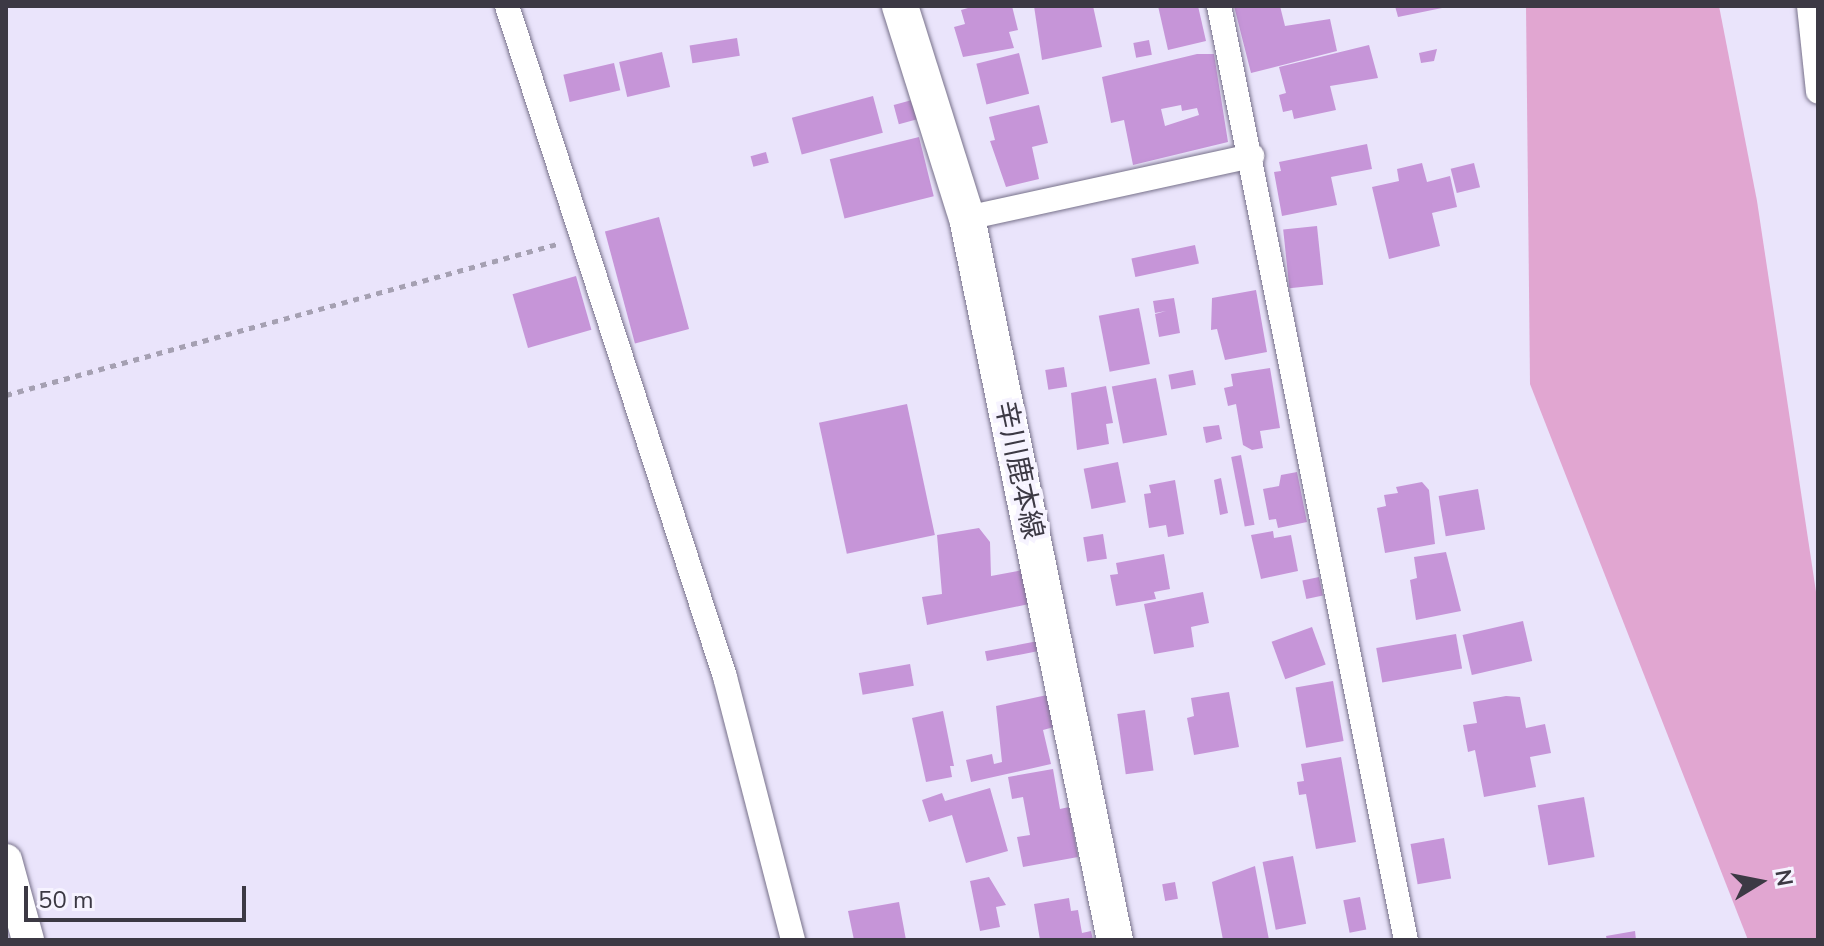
<!DOCTYPE html>
<meta charset="utf-8">
<style>
body{margin:0}
#map{position:relative;width:1824px;height:946px;overflow:hidden;background:#eae4fb;font-family:"Nunito Sans","Noto Sans JP",sans-serif}
div>[style]{position:absolute}
[style*='--x']{left:calc(var(--x)*1px);top:calc(var(--y)*1px);width:calc(var(--w)*1px);rotate:calc(var(--a)*1deg)}
.green>*{inset:0;background:#e1a6d1}
.building>*{inset:0;background:#c695d8;transform-origin:0 0}
.path>*{height:5px;margin-top:-2.5px;transform-origin:0;background:repeating-linear-gradient(90deg,#a5a0b2 0 6px,transparent 0 12px)}
.roads{filter:drop-shadow(0 0 2px #77718a) drop-shadow(0 0 2px #77718a)}
.minor>*{height:24px;margin:-12px;padding:0 12px;transform-origin:12px;border-radius:12px;background:#fff}
.tertiary>*{height:32px;margin:-16px;padding:0 16px;transform-origin:16px;border-radius:16px;background:#fff}
.secondary>*{height:36px;margin:-18px;padding:0 18px;transform-origin:18px;border-radius:18px;background:#fff}
span{translate:-50% -50%;white-space:nowrap;text-align:center;line-height:1.15;-webkit-text-stroke:8px #f6f3ff;paint-order:stroke}
.street-label{font-size:28px;color:#3c3944}
.frame{position:absolute;inset:0;border:8px solid #3c3944;pointer-events:none}
.north{position:absolute;left:1720px;top:842px;width:80px;height:80px;-webkit-text-stroke:6px #f6f3ff;paint-order:stroke;rotate:80deg;font-size:22px;font-weight:700;line-height:32px;text-align:center;color:#3c3944}
.north::after{content:'';display:block;margin:auto;width:28px;height:36px;background:#3c3944;clip-path:polygon(50% 0,100% 100%,50% 72%,0 100%)}
.scale{position:absolute;left:24px;top:886px;width:222px;height:36px;box-sizing:border-box;border:4px solid #3c3944;border-top:0;padding-left:10px;font-size:24px;line-height:28px;white-space:nowrap;color:#3c3944;-webkit-text-stroke:6px #f6f3ff;paint-order:stroke}
</style>
<div id="map">
<div class="green">
<div style="clip-path:polygon(1526px 6px,1719px 6px,1757px 201px,1818px 605px,1818px 940px,1748px 940px,1530px 384px)"></div>
</div>
<div class="building">
<div style="clip-path:polygon(975px 6px,1012px 6px,1018px 30px,1009px 32px,1014px 48px,963px 57px,954px 27px,965px 24px,961px 10px)"></div>
<div style="clip-path:polygon(1034px 6px,1093px 6px,1102px 47px,1042px 60px)"></div>
<div style="clip-path:polygon(1158px 6px,1198px 6px,1206px 41px,1168px 50px)"></div>
<div style="clip-path:polygon(1234px 6px,1280px 6px,1285px 26px,1330px 19px,1337px 51px,1251px 73px)"></div>
<div style="clip-path:polygon(1395px 6px,1447px 6px,1447px 7px,1398px 17px)"></div>
<div style="left:737px;top:38px;width:18px;height:48px;rotate:81deg"></div>
<div style="left:1149px;top:40px;width:15px;height:16px;rotate:79deg"></div>
<div style="clip-path:polygon(1369px 45px,1378px 78px,1330px 86px,1336px 110px,1294px 119px,1292px 110px,1283px 112px,1279px 95px,1286px 93px,1279px 67px)"></div>
<div style="clip-path:polygon(1437px 49px,1434px 61px,1421px 63px,1419px 53px)"></div>
<div style="left:662px;top:52px;width:36px;height:44px;rotate:77deg"></div>
<div style="left:1019px;top:53px;width:42px;height:44px;rotate:76deg"></div>
<div style="clip-path:polygon(evenodd,1197px 54px,1214px 54px,1228px 142px,1133px 165px,1124px 120px,1111px 123px,1102px 77px,1197px 54px,1181px 105px,1182px 111px,1197px 108px,1199px 115px,1165px 126px,1161px 109px,1181px 105px)"></div>
<div style="left:614px;top:63px;width:28px;height:52px;rotate:77deg"></div>
<div style="left:873px;top:96px;width:38px;height:84px;rotate:75deg"></div>
<div style="left:912px;top:100px;width:20px;height:19px;rotate:75deg"></div>
<div style="clip-path:polygon(1039px 105px,1048px 143px,1032px 147px,1039px 179px,1006px 187px,990px 141px,995px 140px,989px 117px)"></div>
<div style="left:919px;top:137px;width:61px;height:92px;rotate:76deg"></div>
<div style="clip-path:polygon(1367px 144px,1372px 169px,1331px 177px,1337px 205px,1282px 216px,1274px 172px,1281px 171px,1279px 162px)"></div>
<div style="left:766px;top:152px;width:11px;height:16px;rotate:75deg"></div>
<div style="clip-path:polygon(1422px 163px,1427px 182px,1450px 176px,1457px 207px,1432px 213px,1440px 246px,1389px 259px,1372px 187px,1399px 181px,1397px 169px)"></div>
<div style="left:1474px;top:163px;width:25px;height:24px;rotate:76deg"></div>
<div style="left:659px;top:217px;width:116px;height:56px;rotate:75deg"></div>
<div style="left:1317px;top:226px;width:59px;height:34px;rotate:84deg"></div>
<div style="left:1195px;top:245px;width:19px;height:65px;rotate:78deg"></div>
<div style="left:576px;top:276px;width:56px;height:66px;rotate:74deg"></div>
<div style="clip-path:polygon(1256px 290px,1267px 352px,1225px 360px,1217px 329px,1211px 330px,1212px 298px)"></div>
<div style="clip-path:polygon(1174px 298px,1180px 333px,1159px 337px,1155px 314px,1166px 311px,1155px 313px,1153px 301px)"></div>
<div style="left:1139px;top:308px;width:57px;height:41px;rotate:79deg"></div>
<div style="left:1064px;top:367px;width:20px;height:19px;rotate:81deg"></div>
<div style="clip-path:polygon(1270px 368px,1280px 428px,1260px 431px,1263px 448px,1252px 450px,1243px 445px,1236px 404px,1228px 406px,1224px 388px,1233px 386px,1231px 374px)"></div>
<div style="left:1193px;top:370px;width:15px;height:25px;rotate:79deg"></div>
<div style="left:1156px;top:378px;width:58px;height:45px;rotate:79deg"></div>
<div style="clip-path:polygon(1106px 386px,1113px 423px,1106px 424px,1109px 444px,1077px 450px,1071px 393px)"></div>
<div style="left:907px;top:404px;width:134px;height:90px;rotate:78deg"></div>
<div style="clip-path:polygon(1219px 425px,1222px 439px,1206px 443px,1203px 427px)"></div>
<div style="left:1241px;top:455px;width:71px;height:10px;rotate:79deg"></div>
<div style="left:1118px;top:462px;width:41px;height:35px;rotate:79deg"></div>
<div style="clip-path:polygon(1297px 472px,1307px 522px,1278px 528px,1276px 519px,1269px 520px,1263px 489px,1279px 486px,1281px 475px)"></div>
<div style="clip-path:polygon(1221px 478px,1228px 513px,1220px 515px,1214px 480px)"></div>
<div style="clip-path:polygon(1175px 480px,1184px 534px,1168px 537px,1166px 525px,1149px 528px,1144px 494px,1151px 493px,1149px 485px)"></div>
<div style="clip-path:polygon(1422px 482px,1429px 490px,1435px 544px,1385px 553px,1377px 508px,1386px 506px,1384px 495px,1398px 493px,1396px 487px)"></div>
<div style="left:1478px;top:489px;width:41px;height:40px;rotate:80deg"></div>
<div style="clip-path:polygon(979px 528px,990px 542px,991px 576px,1023px 570px,1029px 604px,927px 625px,922px 597px,942px 594px,937px 535px)"></div>
<div style="clip-path:polygon(1273px 531px,1274px 538px,1291px 535px,1298px 571px,1261px 579px,1251px 535px)"></div>
<div style="left:1103px;top:534px;width:25px;height:20px;rotate:81deg"></div>
<div style="clip-path:polygon(1446px 552px,1461px 611px,1416px 620px,1410px 580px,1417px 578px,1414px 557px)"></div>
<div style="clip-path:polygon(1164px 554px,1170px 589px,1154px 592px,1156px 599px,1116px 606px,1110px 575px,1118px 574px,1116px 563px)"></div>
<div style="left:1319px;top:577px;width:19px;height:17px;rotate:78deg"></div>
<div style="clip-path:polygon(1203px 592px,1209px 623px,1191px 627px,1194px 647px,1154px 654px,1144px 604px)"></div>
<div style="left:1523px;top:621px;width:41px;height:62px;rotate:77deg"></div>
<div style="left:1312px;top:627px;width:40px;height:43px;rotate:70deg"></div>
<div style="left:1456px;top:634px;width:35px;height:81px;rotate:80deg"></div>
<div style="left:1038px;top:641px;width:10px;height:54px;rotate:79deg"></div>
<div style="left:910px;top:664px;width:22px;height:52px;rotate:80deg"></div>
<div style="left:1333px;top:681px;width:61px;height:38px;rotate:80deg"></div>
<div style="clip-path:polygon(1229px 692px,1239px 747px,1194px 755px,1187px 718px,1194px 716px,1191px 698px)"></div>
<div style="clip-path:polygon(1047px 695px,1054px 727px,1043px 730px,1051px 764px,971px 782px,966px 760px,992px 754px,994px 764px,1002px 762px,996px 706px)"></div>
<div style="clip-path:polygon(1506px 696px,1520px 697px,1526px 728px,1545px 724px,1551px 753px,1530px 757px,1536px 787px,1484px 797px,1475px 750px,1468px 752px,1463px 725px,1477px 723px,1473px 702px)"></div>
<div style="left:1145px;top:710px;width:61px;height:28px;rotate:82deg"></div>
<div style="clip-path:polygon(943px 711px,954px 766px,950px 766px,952px 777px,926px 782px,912px 718px)"></div>
<div style="clip-path:polygon(1341px 757px,1356px 842px,1316px 849px,1306px 794px,1299px 795px,1297px 782px,1304px 781px,1301px 764px)"></div>
<div style="clip-path:polygon(1053px 769px,1060px 809px,1069px 807px,1078px 857px,1023px 867px,1017px 837px,1030px 835px,1023px 797px,1012px 799px,1008px 777px)"></div>
<div style="clip-path:polygon(990px 788px,1008px 851px,966px 863px,952px 815px,929px 822px,922px 800px,942px 793px,945px 801px)"></div>
<div style="left:1584px;top:797px;width:61px;height:47px;rotate:80deg"></div>
<div style="left:1444px;top:838px;width:41px;height:34px;rotate:80deg"></div>
<div style="left:1293px;top:856px;width:69px;height:31px;rotate:79deg"></div>
<div style="clip-path:polygon(1255px 866px,1269px 940px,1223px 940px,1212px 882px)"></div>
<div style="clip-path:polygon(989px 877px,1006px 905px,996px 907px,1000px 927px,980px 931px,970px 881px)"></div>
<div style="left:1175px;top:882px;width:17px;height:13px;rotate:80deg"></div>
<div style="left:1360px;top:897px;width:33px;height:17px;rotate:79deg"></div>
<div style="clip-path:polygon(1069px 898px,1071px 911px,1078px 910px,1082px 933px,1091px 931px,1093px 940px,1040px 940px,1034px 904px)"></div>
<div style="clip-path:polygon(899px 902px,906px 940px,854px 940px,848px 911px)"></div>
<div style="clip-path:polygon(1635px 931px,1636px 940px,1607px 940px,1606px 936px)"></div>
</div>
<div class="path">
<div style="--x:6;--y:395;--w:571;--a:-15.33"></div>
</div>
<div class="roads">
<div class="minor">
<div style="--x:507;--y:6;--w:706;--a:72"></div>
<div style="--x:725;--y:677;--w:272;--a:75.5"></div>
<div style="--x:1219;--y:6;--w:953;--a:78.68"></div>
<div style="--x:1809;--y:6;--w:86;--a:84"></div>
<div style="--x:967;--y:218;--w:292;--a:-12.3"></div>
</div>
<div class="tertiary">
<div style="--x:6;--y:860;--w:83;--a:74.6"></div>
</div>
<div class="secondary">
<div style="--x:900;--y:6;--w:222;--a:72.5"></div>
<div style="--x:967;--y:218;--w:737;--a:78.42"></div>
</div>
</div>
<div class="street-label">
<span style="left:1019px;top:470px;rotate:78deg">辛川鹿本線</span>
</div>
<div class="frame"></div>
<div class="north">N</div>
<div class="scale">50 m</div>
</div>
